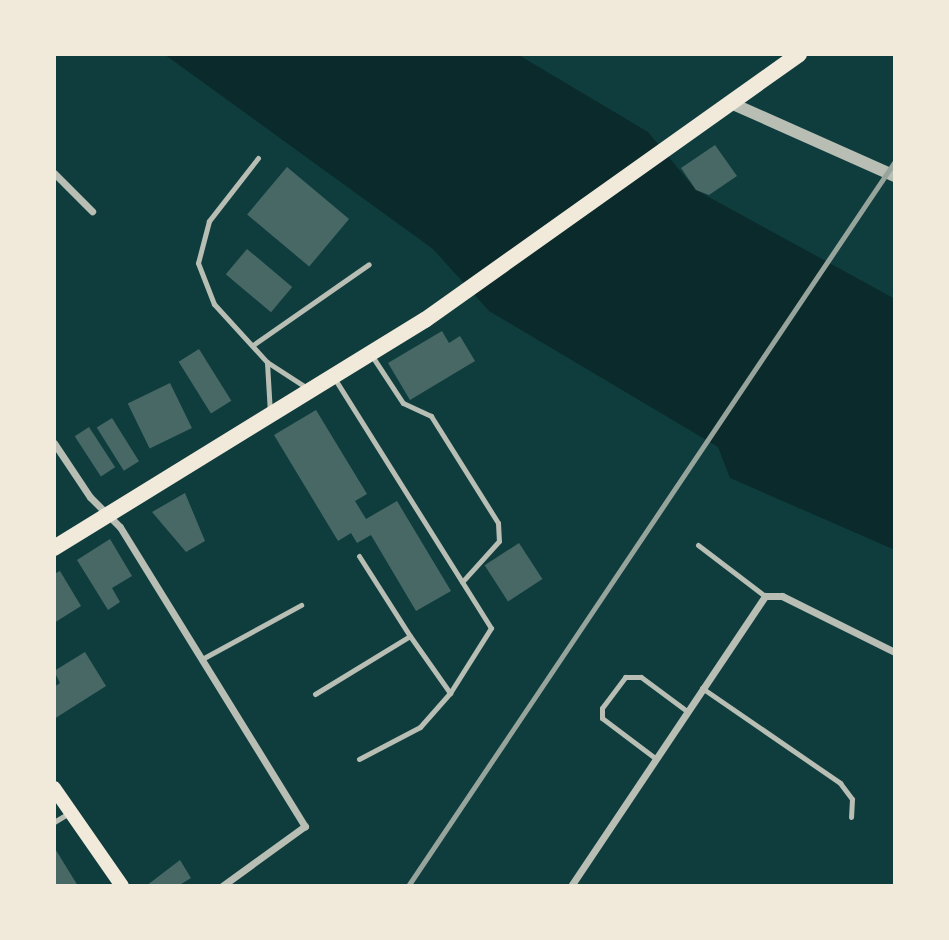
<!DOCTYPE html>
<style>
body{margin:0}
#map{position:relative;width:949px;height:940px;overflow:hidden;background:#0f3d3e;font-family:Jost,sans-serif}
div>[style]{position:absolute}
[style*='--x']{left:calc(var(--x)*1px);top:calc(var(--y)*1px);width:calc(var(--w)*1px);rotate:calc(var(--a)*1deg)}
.water>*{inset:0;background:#0a2a2b}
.building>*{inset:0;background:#486865;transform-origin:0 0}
.service>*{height:5px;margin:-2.5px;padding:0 2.5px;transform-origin:2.5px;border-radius:2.5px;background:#b8beb3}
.minor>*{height:7px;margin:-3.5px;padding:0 3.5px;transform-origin:3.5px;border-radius:3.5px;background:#b8beb3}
.tertiary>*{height:12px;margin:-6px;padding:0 6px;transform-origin:6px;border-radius:6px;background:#b8beb3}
.secondary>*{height:14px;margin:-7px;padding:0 7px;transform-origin:7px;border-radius:7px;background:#f1e9da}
.primary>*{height:16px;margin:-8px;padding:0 8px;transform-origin:8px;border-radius:8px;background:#f1e9da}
.rail>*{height:5px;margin:-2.5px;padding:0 2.5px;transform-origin:2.5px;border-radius:2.5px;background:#97a49c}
span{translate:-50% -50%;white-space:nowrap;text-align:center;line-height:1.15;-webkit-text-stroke:5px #f1e9da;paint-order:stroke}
.frame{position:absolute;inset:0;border:56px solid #f1e9da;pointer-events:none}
</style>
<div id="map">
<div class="water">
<div style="clip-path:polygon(164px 54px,517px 54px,648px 132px,696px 190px,895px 299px,895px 550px,730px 478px,718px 447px,489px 311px,433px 249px)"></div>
</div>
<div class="building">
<div style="clip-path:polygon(715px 145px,737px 176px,709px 195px,696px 190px,681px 168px)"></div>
<div style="left:287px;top:167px;width:81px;height:62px;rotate:40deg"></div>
<div style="left:247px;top:249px;width:59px;height:33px;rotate:40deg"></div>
<div style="clip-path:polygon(442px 331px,449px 343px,460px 336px,475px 361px,410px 400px,388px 363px)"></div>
<div style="left:199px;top:349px;width:61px;height:24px;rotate:58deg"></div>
<div style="left:170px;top:383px;width:50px;height:47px;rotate:64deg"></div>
<div style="clip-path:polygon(316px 410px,367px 494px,355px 501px,366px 519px,397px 501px,451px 591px,416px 611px,371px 535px,357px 543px,351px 533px,338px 541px,274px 435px)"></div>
<div style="left:112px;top:418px;width:51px;height:18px;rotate:58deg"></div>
<div style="left:89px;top:427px;width:48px;height:17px;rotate:57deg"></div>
<div style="clip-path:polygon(185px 493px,205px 541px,186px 552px,152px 512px)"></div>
<div style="clip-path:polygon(110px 539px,132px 576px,112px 588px,120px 602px,108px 610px,77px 560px)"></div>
<div style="left:519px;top:543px;width:43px;height:41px;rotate:57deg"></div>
<div style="clip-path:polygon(60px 571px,81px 606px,54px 623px,54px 574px)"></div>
<div style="clip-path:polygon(85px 652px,106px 686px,54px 719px,54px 687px,60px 683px,54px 671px)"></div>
<div style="clip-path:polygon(54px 847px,78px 886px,54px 886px)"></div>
<div style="clip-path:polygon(180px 860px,191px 878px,178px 886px,146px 886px)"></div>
</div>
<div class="service">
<div style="--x:258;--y:158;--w:80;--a:127.9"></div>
<div style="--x:209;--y:221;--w:43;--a:104.7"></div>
<div style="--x:198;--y:263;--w:44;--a:68.7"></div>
<div style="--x:214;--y:304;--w:79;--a:47.6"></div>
<div style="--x:253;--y:345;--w:141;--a:-34.9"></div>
<div style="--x:372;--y:356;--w:56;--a:56.6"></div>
<div style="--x:403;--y:403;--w:31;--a:25"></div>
<div style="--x:431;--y:416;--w:126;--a:57.9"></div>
<div style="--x:498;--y:523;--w:18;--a:87"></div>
<div style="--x:499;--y:541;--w:55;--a:132.1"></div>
<div style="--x:270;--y:413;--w:51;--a:-93.4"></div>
<div style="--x:267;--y:362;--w:48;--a:33"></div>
<div style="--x:698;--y:545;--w:84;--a:37.3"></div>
<div style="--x:359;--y:556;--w:95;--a:57.5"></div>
<div style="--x:202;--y:659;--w:113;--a:-28.6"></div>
<div style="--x:702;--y:688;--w:168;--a:34.5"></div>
<div style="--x:840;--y:783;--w:20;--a:53"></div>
<div style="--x:852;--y:799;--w:18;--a:93"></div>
<div style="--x:315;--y:694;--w:111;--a:-31.4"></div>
<div style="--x:410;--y:636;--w:70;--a:54.9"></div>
<div style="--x:450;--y:693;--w:77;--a:-57.8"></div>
<div style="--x:491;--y:628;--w:294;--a:-122.1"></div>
<div style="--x:655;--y:758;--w:66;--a:-143"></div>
<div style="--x:602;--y:718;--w:10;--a:-90"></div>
<div style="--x:602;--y:708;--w:39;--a:-53"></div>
<div style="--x:625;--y:677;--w:16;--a:0"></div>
<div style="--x:641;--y:677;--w:57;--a:36.5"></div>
<div style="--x:359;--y:759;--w:69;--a:-27.7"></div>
<div style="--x:420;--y:727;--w:45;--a:-48.6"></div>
<div style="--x:54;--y:822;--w:17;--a:-31"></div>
</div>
<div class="minor">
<div style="--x:54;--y:173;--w:54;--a:45"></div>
<div style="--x:54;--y:443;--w:65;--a:56.3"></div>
<div style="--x:90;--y:497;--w:42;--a:45"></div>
<div style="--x:120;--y:527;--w:352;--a:58.3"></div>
<div style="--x:305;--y:826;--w:102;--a:144.1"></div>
<div style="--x:571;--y:886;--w:349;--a:-56.2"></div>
<div style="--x:765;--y:596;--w:17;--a:0"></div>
<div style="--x:782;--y:596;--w:126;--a:26.4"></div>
</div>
<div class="tertiary">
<div style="--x:733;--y:104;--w:177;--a:24"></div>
</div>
<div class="secondary">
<div style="--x:54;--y:788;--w:119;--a:55.2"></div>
</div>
<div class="primary">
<div style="--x:54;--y:548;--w:435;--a:-31.6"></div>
<div style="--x:425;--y:320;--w:459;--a:-35.4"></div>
</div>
<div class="rail">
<div style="--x:408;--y:886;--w:873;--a:-56.11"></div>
</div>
<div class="frame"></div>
</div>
